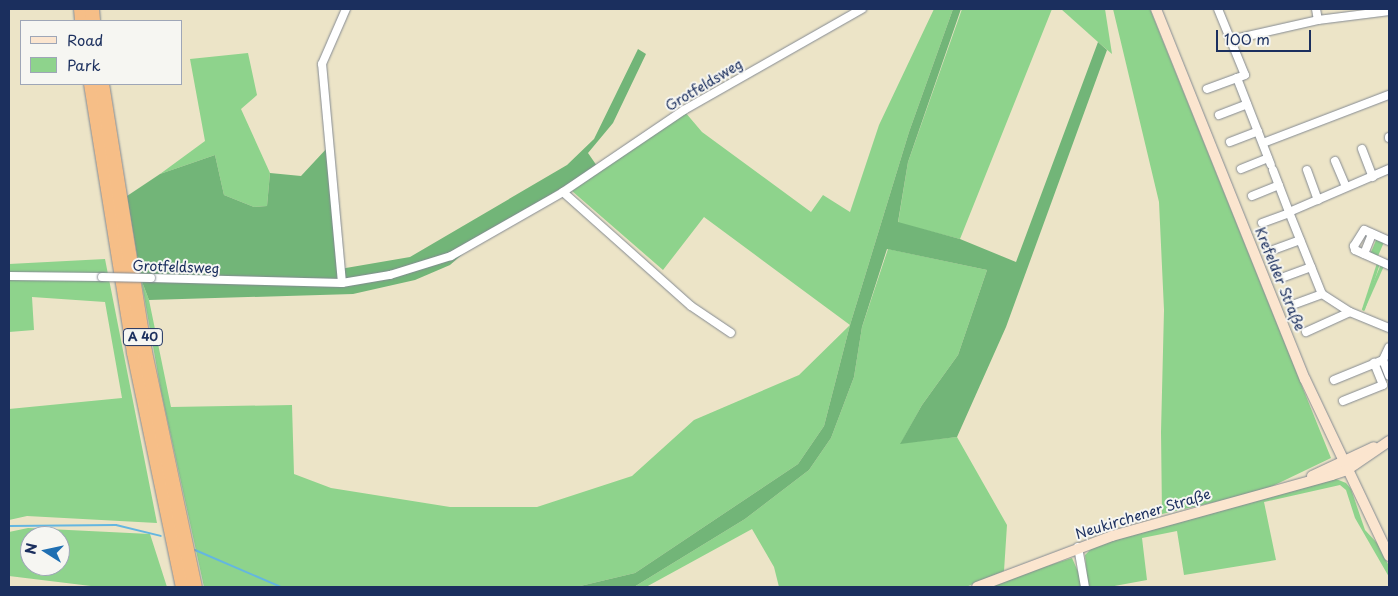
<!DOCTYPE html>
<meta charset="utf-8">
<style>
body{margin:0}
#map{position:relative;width:1398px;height:596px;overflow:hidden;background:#ece4c7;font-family:"Playpen Sans",sans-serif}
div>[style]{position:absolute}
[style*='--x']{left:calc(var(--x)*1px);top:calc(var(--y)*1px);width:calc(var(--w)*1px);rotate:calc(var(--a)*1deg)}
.green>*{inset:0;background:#8ed38c;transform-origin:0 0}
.forest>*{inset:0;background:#72b578}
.stream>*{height:2px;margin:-1px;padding:0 1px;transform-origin:1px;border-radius:1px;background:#64b6e0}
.roads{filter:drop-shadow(0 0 1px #848a92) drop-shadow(0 0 1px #848a92)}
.street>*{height:8px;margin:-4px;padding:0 4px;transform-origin:4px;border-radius:4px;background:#fff}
.secondary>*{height:10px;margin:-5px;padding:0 5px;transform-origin:5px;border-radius:5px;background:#fbe5cf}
.highway>*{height:14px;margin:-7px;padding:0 7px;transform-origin:7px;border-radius:7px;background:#f6be87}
.bridges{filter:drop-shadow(0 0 1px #848a92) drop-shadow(0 0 1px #848a92)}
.street-bridge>*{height:8px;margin:-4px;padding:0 4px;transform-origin:4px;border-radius:4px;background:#fff}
span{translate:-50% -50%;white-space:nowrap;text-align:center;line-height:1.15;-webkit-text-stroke:4px #f6f6f2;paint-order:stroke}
.shield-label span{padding:1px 4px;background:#f6f6f2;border:1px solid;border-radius:4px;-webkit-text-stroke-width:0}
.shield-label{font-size:12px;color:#1b2f5e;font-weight:700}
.street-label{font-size:14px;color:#1b2f5e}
.frame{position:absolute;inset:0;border:10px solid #1b2f5e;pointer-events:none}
.legend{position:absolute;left:20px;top:20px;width:162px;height:65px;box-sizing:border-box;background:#f6f6f2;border:1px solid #9ea6b7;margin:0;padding:6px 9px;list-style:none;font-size:15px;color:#1b2f5e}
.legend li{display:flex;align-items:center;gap:10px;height:25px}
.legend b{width:25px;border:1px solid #9ea6b7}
.north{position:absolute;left:20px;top:526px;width:50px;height:50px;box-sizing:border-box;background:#f6f6f2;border:1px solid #9ea6b7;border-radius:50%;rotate:280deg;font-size:14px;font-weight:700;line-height:20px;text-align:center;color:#1b2f5e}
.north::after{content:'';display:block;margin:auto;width:18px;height:22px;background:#1f6fb2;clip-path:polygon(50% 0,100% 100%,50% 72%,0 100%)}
.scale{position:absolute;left:1216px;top:30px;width:95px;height:22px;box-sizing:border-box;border:2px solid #1b2f5e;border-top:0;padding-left:6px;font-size:15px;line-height:18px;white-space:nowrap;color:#1b2f5e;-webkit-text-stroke:4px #f6f6f2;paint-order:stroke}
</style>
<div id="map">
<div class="green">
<div style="clip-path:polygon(934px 9px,953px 9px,909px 132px,850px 325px,824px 426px,798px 464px,635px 573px,576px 587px,204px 587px,161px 391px,141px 279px,149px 300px,171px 407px,292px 405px,294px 474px,331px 488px,450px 507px,537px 507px,632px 476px,694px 420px,799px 375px,850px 325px,704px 217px,663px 270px,572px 191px,685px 112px,702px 132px,811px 212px,823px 195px,850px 212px,879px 125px)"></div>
<div style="clip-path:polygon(962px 9px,1052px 9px,960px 239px,898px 223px,908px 162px)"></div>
<div style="clip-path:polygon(1061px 9px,1105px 9px,1112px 54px,1098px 42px)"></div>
<div style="clip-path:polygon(1113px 9px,1150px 9px,1331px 458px,1260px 492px,1162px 514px,1161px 432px,1164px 310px,1159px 202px)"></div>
<div style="clip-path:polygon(248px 53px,257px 95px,241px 109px,270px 173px,267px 206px,254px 207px,224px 195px,215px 155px,160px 174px,205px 141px,190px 59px)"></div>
<div style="left:1377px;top:238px;width:8px;height:18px;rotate:23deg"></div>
<div style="clip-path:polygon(888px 249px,987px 270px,958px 355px,922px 405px,901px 443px,957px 437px,1007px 525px,1004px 571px,966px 587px,779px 587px,774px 567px,752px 529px,646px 587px,634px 587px,745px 519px,809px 470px,831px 438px,854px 377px,862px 327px)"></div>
<div style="clip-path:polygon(105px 259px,157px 523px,27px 516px,9px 520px,9px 409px,122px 398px,105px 302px,32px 297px,34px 330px,9px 332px,9px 264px)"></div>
<div style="left:1377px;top:263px;width:3px;height:49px;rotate:18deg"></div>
<div style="clip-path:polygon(1381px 264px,1384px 266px,1364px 311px,1362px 310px)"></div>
<div style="clip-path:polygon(1336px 479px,1346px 483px,1351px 489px,1365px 530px,1377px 543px,1389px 566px,1389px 577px,1355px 518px,1346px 490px,1340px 485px,1264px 502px,1276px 560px,1184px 575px,1177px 531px,1142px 538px,1147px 580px,1109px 587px,1088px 587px,1085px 555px,1094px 546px)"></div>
<div style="clip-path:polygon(evenodd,28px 528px,150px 534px,167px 587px,99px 587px,9px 576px,9px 532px,28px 528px,30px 536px,60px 536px,60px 566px,30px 566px,30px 536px)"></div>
<div style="clip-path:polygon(1072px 558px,1085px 587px,985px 587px,1008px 578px)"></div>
</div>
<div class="forest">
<div style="clip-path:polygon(953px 9px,961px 9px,908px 162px,898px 222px,960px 239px,1016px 262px,1098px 42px,1107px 50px,1006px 327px,957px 437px,900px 444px,922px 405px,958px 355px,987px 270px,887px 249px,862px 327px,854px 377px,831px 438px,809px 470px,745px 519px,634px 587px,576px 587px,635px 573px,798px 464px,824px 426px,850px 325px,909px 132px)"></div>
<div style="clip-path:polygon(638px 49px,646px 54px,613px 123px,588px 153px,597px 166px,482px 237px,450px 265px,415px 280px,353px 294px,149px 300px,141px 279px,127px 196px,160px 174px,215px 155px,224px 195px,254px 207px,267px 206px,270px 173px,301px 176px,328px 147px,340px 269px,410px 257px,567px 165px,594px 139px)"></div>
</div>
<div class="stream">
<div style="--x:9;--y:526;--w:107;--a:-0.5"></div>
<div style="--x:116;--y:525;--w:46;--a:13.7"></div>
<div style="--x:195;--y:550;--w:94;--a:23.3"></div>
</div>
<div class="roads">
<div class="street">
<div style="--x:1218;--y:9;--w:71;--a:67.8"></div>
<div style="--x:1245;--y:75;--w:9;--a:159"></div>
<div style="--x:1237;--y:78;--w:93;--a:68.7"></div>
<div style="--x:1316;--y:9;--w:11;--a:80"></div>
<div style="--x:1230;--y:40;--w:90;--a:-12.8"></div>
<div style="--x:1318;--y:20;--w:72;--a:-7.2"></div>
<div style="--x:1207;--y:89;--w:32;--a:-20"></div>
<div style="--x:1219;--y:115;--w:30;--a:-21"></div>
<div style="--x:1389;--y:137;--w:1;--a:90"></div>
<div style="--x:1230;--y:142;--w:30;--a:-21"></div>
<div style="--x:1263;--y:143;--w:135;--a:-20.9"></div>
<div style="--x:1362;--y:149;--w:30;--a:69"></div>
<div style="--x:1335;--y:161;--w:28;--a:67"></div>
<div style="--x:1241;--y:169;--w:29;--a:-22"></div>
<div style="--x:1389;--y:169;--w:109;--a:156.7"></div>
<div style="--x:1289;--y:212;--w:88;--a:68.1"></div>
<div style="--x:1322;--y:294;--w:33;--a:33"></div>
<div style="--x:1350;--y:312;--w:42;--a:22.3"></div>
<div style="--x:1273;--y:170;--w:45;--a:69.1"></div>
<div style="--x:1307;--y:170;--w:32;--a:70"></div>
<div style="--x:563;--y:192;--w:171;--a:41.7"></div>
<div style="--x:691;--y:306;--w:48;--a:34"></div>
<div style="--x:1252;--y:196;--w:29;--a:-22"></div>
<div style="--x:1262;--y:223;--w:30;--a:-20"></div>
<div style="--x:1389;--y:241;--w:27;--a:-156"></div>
<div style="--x:1364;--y:230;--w:19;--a:122"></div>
<div style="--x:1354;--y:246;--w:4;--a:76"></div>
<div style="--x:1355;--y:250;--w:37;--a:24"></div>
<div style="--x:1273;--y:250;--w:29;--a:-20"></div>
<div style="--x:1364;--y:254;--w:22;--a:-68"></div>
<div style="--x:9;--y:276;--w:93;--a:0.6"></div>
<div style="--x:1284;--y:277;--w:29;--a:-20"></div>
<div style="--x:151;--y:278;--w:191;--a:1.5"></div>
<div style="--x:342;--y:283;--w:49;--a:-9.5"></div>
<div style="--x:390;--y:275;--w:64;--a:-17.3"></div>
<div style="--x:451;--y:256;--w:129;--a:-29.7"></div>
<div style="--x:563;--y:192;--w:146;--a:-34.1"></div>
<div style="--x:684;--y:110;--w:205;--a:-29.6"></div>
<div style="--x:342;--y:283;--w:220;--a:-95.2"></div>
<div style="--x:322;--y:64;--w:60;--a:-66.4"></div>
<div style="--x:1295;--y:304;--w:29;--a:-20"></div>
<div style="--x:1306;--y:332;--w:48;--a:-24.4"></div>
<div style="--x:1383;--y:360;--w:17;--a:69"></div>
<div style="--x:1334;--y:380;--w:53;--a:-22.2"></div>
<div style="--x:1383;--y:360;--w:14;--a:-65"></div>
<div style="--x:1343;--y:401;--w:43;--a:-21.8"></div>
<div style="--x:1383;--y:385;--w:24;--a:-112"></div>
<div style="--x:1078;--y:547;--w:41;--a:80.1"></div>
</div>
<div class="secondary">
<div style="--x:1156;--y:9;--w:399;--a:68.1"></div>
<div style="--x:1305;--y:379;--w:196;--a:64.6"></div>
<div style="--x:1312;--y:476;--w:68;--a:-25.1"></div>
<div style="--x:977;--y:587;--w:144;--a:-20.7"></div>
<div style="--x:1112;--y:536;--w:228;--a:-15.5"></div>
<div style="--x:1332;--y:475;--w:16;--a:-18"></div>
<div style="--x:1347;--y:470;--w:51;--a:-34.6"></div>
</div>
<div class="highway">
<div style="--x:81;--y:9;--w:12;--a:85"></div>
<div style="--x:92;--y:9;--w:12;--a:85"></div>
<div style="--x:91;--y:84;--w:272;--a:80.9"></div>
<div style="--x:134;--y:353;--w:239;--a:78.2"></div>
<div style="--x:102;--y:84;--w:271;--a:80.9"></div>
<div style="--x:145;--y:352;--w:240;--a:78"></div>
</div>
</div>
<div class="bridges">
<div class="street-bridge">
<div style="--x:102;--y:277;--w:49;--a:1.2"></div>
</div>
</div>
<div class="shield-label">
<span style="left:143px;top:337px">A 40</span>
</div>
<div class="street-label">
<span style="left:704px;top:85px;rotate:-31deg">Grotfeldsweg</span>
<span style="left:176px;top:267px;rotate:2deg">Grotfeldsweg</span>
<span style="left:1280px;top:279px;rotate:68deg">Krefelder Straße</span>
<span style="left:1143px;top:514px;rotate:-17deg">Neukirchener Straße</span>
</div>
<div class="frame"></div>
<ul class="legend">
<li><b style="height:6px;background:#fbe5cf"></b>Road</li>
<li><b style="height:14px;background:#8ed38c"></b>Park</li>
</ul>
<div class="north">N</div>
<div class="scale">100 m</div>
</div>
